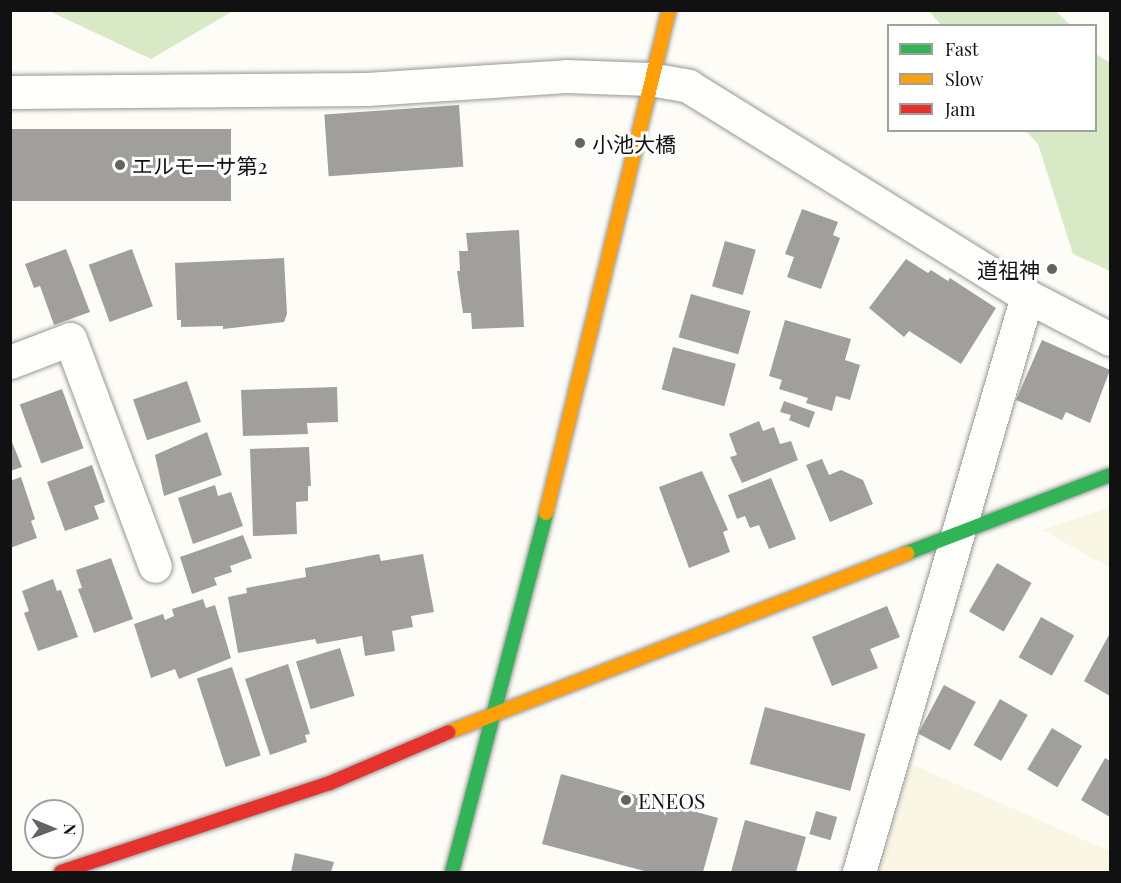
<!DOCTYPE html>
<meta charset="utf-8">
<style>
body{margin:0}
#map{position:relative;width:1121px;height:883px;overflow:hidden;background:#fdfcf7;font-family:"Playfair Display","Noto Sans JP",serif}
div>[style]{position:absolute}
[style*='--x']{left:calc(var(--x)*1px);top:calc(var(--y)*1px);width:calc(var(--w)*1px);rotate:calc(var(--a)*1deg)}
.farmland>*{inset:0;background:#f9f7e4}
.forest>*{inset:0;background:#d8eac5}
.building>*{inset:0;background:#a19f9c;transform-origin:0 0}
.roads{filter:drop-shadow(0 0 2px #979795) drop-shadow(0 0 2px #979795)}
.street>*{height:33px;margin:-16.5px;padding:0 16.5px;transform-origin:16.5px;border-radius:16.5px;background:#fffffe}
.fast>*{height:14px;margin:-7px;padding:0 7px;transform-origin:7px;border-radius:7px;background:#30b455}
.slow>*{height:14px;margin:-7px;padding:0 7px;transform-origin:7px;border-radius:7px;background:#ff9f0a}
.jam>*{height:14px;margin:-7px;padding:0 7px;transform-origin:7px;border-radius:7px;background:#e5322d}
.dots>*{width:16px;height:16px;translate:-50% -50%;box-sizing:border-box;border:3px solid #fff;border-radius:50%}
span{translate:-50% -50%;white-space:nowrap;text-align:center;line-height:1.15;-webkit-text-stroke:6px #fff;paint-order:stroke}
.poi-label{font-size:21px;color:#111}
.left{translate:0 -50%;text-align:left}
.right{translate:-100% -50%;text-align:right}
.frame{position:absolute;inset:0;border:12px solid #111;pointer-events:none}
.legend{position:absolute;left:887px;top:24px;width:210px;height:108px;box-sizing:border-box;background:#fff;border:2px solid #a0a0a0;margin:0;padding:8px 10px;list-style:none;font-size:18px;color:#111}
.legend li{display:flex;align-items:center;gap:12px;height:30px}
.legend b{width:30px;border:2px solid #a0a0a0}
.north{position:absolute;left:24px;top:799px;width:60px;height:60px;box-sizing:border-box;background:#fff;border:2px solid #a0a0a0;border-radius:50%;rotate:91deg;font-size:16px;font-weight:700;line-height:24px;text-align:center;color:#111}
.north::after{content:'';display:block;margin:auto;width:21px;height:27px;background:#646362;clip-path:polygon(50% 0,100% 100%,50% 72%,0 100%)}
</style>
<div id="map">
<div class="farmland">
<div style="clip-path:polygon(1110px 507px,1110px 568px,1042px 530px)"></div>
<div style="clip-path:polygon(911px 764px,1110px 851px,1110px 872px,880px 872px)"></div>
</div>
<div class="forest">
<div style="clip-path:polygon(49px 11px,233px 11px,151px 59px)"></div>
<div style="clip-path:polygon(929px 11px,1056px 11px,1070px 25px,941px 25px)"></div>
<div style="clip-path:polygon(1096px 54px,1110px 63px,1110px 271px,1073px 254px,1038px 144px,1026px 131px,1096px 130px)"></div>
</div>
<div class="building">
<div style="left:459px;top:105px;width:62px;height:135px;rotate:86deg"></div>
<div style="left:10px;top:129px;width:221px;height:72px"></div>
<div style="clip-path:polygon(802px 209px,838px 222px,833px 235px,840px 238px,821px 289px,787px 277px,794px 257px,785px 254px)"></div>
<div style="clip-path:polygon(519px 230px,524px 327px,472px 329px,471px 313px,463px 313px,457px 271px,460px 271px,459px 251px,468px 251px,466px 233px)"></div>
<div style="left:725px;top:241px;width:32px;height:47px;rotate:16deg"></div>
<div style="clip-path:polygon(66px 249px,90px 312px,54px 325px,40px 286px,34px 288px,25px 264px)"></div>
<div style="left:132px;top:249px;width:61px;height:46px;rotate:70deg"></div>
<div style="clip-path:polygon(284px 258px,287px 314px,284px 322px,223px 329px,223px 326px,181px 327px,181px 320px,177px 320px,175px 263px)"></div>
<div style="clip-path:polygon(906px 259px,928px 273px,931px 270px,948px 281px,950px 278px,996px 308px,961px 364px,909px 331px,904px 337px,869px 308px)"></div>
<div style="left:691px;top:294px;width:62px;height:45px;rotate:16deg"></div>
<div style="clip-path:polygon(785px 320px,851px 339px,845px 360px,860px 365px,850px 400px,836px 396px,832px 411px,806px 403px,808px 398px,779px 389px,782px 380px,769px 376px)"></div>
<div style="clip-path:polygon(1042px 340px,1110px 370px,1090px 423px,1066px 412px,1062px 420px,1016px 400px)"></div>
<div style="left:673px;top:347px;width:65px;height:44px;rotate:15deg"></div>
<div style="left:187px;top:381px;width:43px;height:57px;rotate:71deg"></div>
<div style="clip-path:polygon(337px 387px,338px 422px,307px 423px,308px 434px,243px 436px,241px 390px)"></div>
<div style="left:62px;top:389px;width:63px;height:45px;rotate:70deg"></div>
<div style="clip-path:polygon(784px 401px,815px 412px,809px 428px,789px 420px,791px 415px,780px 412px)"></div>
<div style="clip-path:polygon(759px 421px,763px 431px,774px 427px,780px 444px,791px 441px,798px 460px,742px 483px,730px 457px,737px 455px,729px 434px)"></div>
<div style="clip-path:polygon(207px 432px,222px 475px,164px 496px,155px 455px)"></div>
<div style="clip-path:polygon(10px 437px,22px 467px,10px 471px)"></div>
<div style="clip-path:polygon(309px 447px,311px 486px,308px 486px,308px 501px,296px 502px,297px 534px,253px 536px,250px 449px)"></div>
<div style="clip-path:polygon(822px 459px,829px 475px,841px 470px,863px 480px,873px 504px,830px 522px,806px 465px)"></div>
<div style="clip-path:polygon(92px 465px,105px 502px,94px 506px,99px 519px,65px 531px,47px 482px)"></div>
<div style="clip-path:polygon(702px 471px,728px 530px,723px 532px,730px 552px,689px 568px,659px 487px)"></div>
<div style="clip-path:polygon(21px 477px,35px 519px,31px 521px,37px 538px,10px 548px,10px 481px)"></div>
<div style="clip-path:polygon(771px 478px,796px 539px,769px 549px,759px 525px,750px 528px,745px 516px,737px 519px,728px 495px)"></div>
<div style="clip-path:polygon(215px 485px,218px 496px,231px 492px,243px 526px,193px 544px,178px 498px)"></div>
<div style="clip-path:polygon(243px 535px,252px 558px,230px 566px,232px 572px,214px 578px,217px 585px,192px 594px,180px 557px)"></div>
<div style="clip-path:polygon(379px 554px,381px 561px,423px 554px,434px 612px,411px 616px,413px 627px,392px 631px,395px 651px,365px 656px,362px 636px,317px 644px,315px 639px,238px 653px,228px 597px,247px 593px,246px 588px,306px 577px,305px 568px)"></div>
<div style="clip-path:polygon(111px 558px,133px 619px,94px 633px,78px 589px,82px 588px,76px 570px)"></div>
<div style="left:997px;top:563px;width:40px;height:56px;rotate:30deg"></div>
<div style="clip-path:polygon(53px 579px,57px 591px,61px 590px,78px 637px,38px 651px,24px 613px,29px 611px,22px 591px)"></div>
<div style="clip-path:polygon(203px 599px,206px 608px,215px 605px,231px 658px,179px 679px,175px 669px,151px 678px,134px 624px,163px 614px,165px 620px,174px 616px,172px 609px)"></div>
<div style="clip-path:polygon(887px 606px,900px 637px,870px 649px,878px 668px,832px 686px,812px 637px)"></div>
<div style="left:1041px;top:617px;width:38px;height:46px;rotate:29deg"></div>
<div style="clip-path:polygon(1110px 633px,1110px 696px,1084px 681px)"></div>
<div style="left:340px;top:648px;width:50px;height:46px;rotate:73deg"></div>
<div style="clip-path:polygon(288px 664px,310px 734px,305px 735px,307px 742px,270px 755px,245px 679px)"></div>
<div style="left:232px;top:667px;width:93px;height:37px;rotate:72deg"></div>
<div style="left:944px;top:685px;width:36px;height:55px;rotate:28deg"></div>
<div style="left:1000px;top:699px;width:32px;height:53px;rotate:30deg"></div>
<div style="left:765px;top:707px;width:104px;height:59px;rotate:15deg"></div>
<div style="left:1052px;top:728px;width:35px;height:48px;rotate:31deg"></div>
<div style="clip-path:polygon(1105px 758px,1110px 761px,1110px 817px,1081px 800px)"></div>
<div style="clip-path:polygon(561px 774px,718px 818px,703px 872px,648px 872px,542px 844px)"></div>
<div style="left:816px;top:811px;width:22px;height:24px;rotate:16deg"></div>
<div style="clip-path:polygon(745px 820px,806px 837px,796px 872px,731px 872px)"></div>
<div style="clip-path:polygon(295px 853px,334px 862px,331px 872px,291px 872px)"></div>
</div>
<div class="roads">
<div class="street">
<div style="--x:10;--y:92;--w:357;--a:-0.5"></div>
<div style="--x:367;--y:89;--w:199;--a:-3.7"></div>
<div style="--x:566;--y:76;--w:84;--a:2"></div>
<div style="--x:650;--y:79;--w:39;--a:10"></div>
<div style="--x:688;--y:86;--w:399;--a:31.8"></div>
<div style="--x:1027;--y:296;--w:93;--a:27.4"></div>
<div style="--x:10;--y:362;--w:64;--a:-21"></div>
<div style="--x:70;--y:339;--w:242;--a:69.5"></div>
<div style="--x:859;--y:872;--w:600;--a:-73.74"></div>
</div>
<div class="fast">
<div style="--x:907;--y:553;--w:217;--a:-21"></div>
<div style="--x:452;--y:872;--w:371;--a:-75.3"></div>
</div>
<div class="slow">
<div style="--x:546;--y:513;--w:518;--a:-76.26"></div>
<div style="--x:449;--y:732;--w:492;--a:-21.3"></div>
</div>
<div class="jam">
<div style="--x:61;--y:872;--w:283;--a:-18.3"></div>
<div style="--x:330;--y:783;--w:129;--a:-23.2"></div>
</div>
</div>
<div class="dots">
<div style="left:580px;top:143px;background:#646362"></div>
<div style="left:120px;top:165px;background:#646362"></div>
<div style="left:1052px;top:269px;background:#646362"></div>
<div style="left:626px;top:800px;background:#646362"></div>
</div>
<div class="poi-label">
<span class="left" style="left:592px;top:143px">小池大橋</span>
<span class="left" style="left:132px;top:165px">エルモーサ第2</span>
<span class="right" style="left:1040px;top:269px">道祖神</span>
<span class="left" style="left:638px;top:800px">ENEOS</span>
</div>
<div class="frame"></div>
<ul class="legend">
<li><b style="height:8px;background:#30b455"></b>Fast</li>
<li><b style="height:8px;background:#ff9f0a"></b>Slow</li>
<li><b style="height:8px;background:#e5322d"></b>Jam</li>
</ul>
<div class="north">N</div>
</div>
